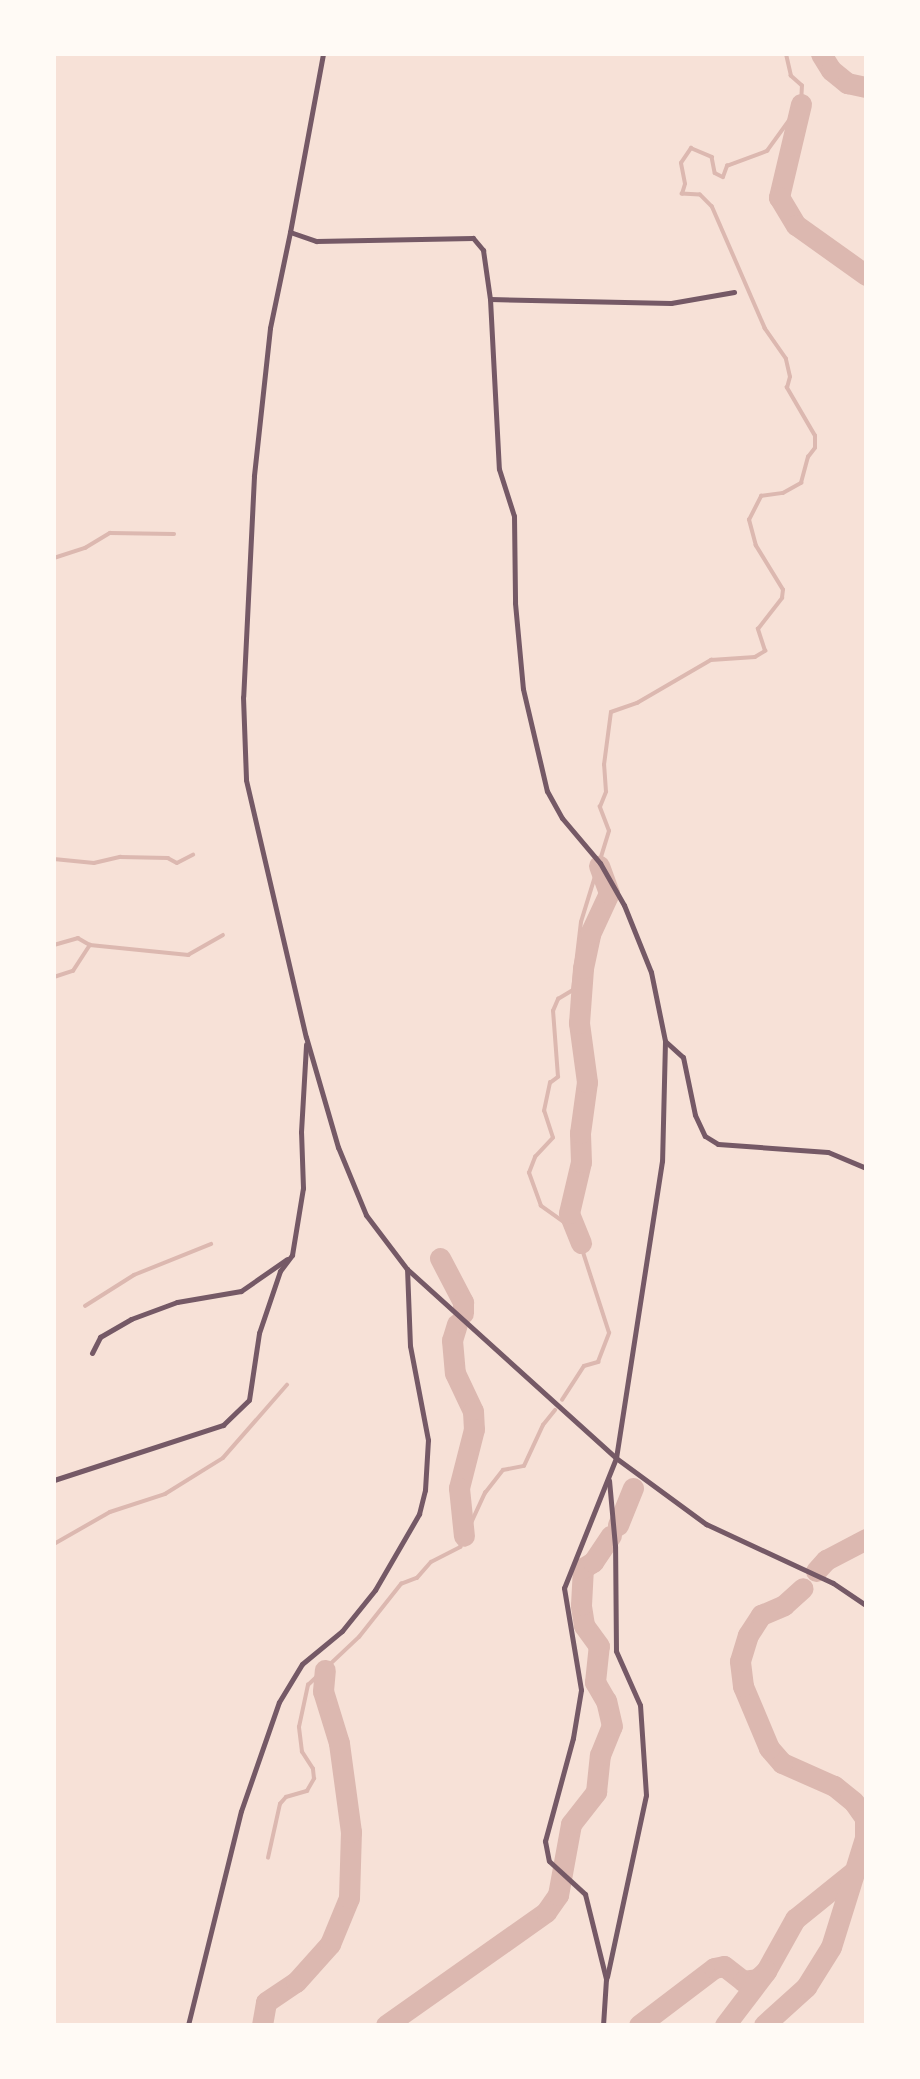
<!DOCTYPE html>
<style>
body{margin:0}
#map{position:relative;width:920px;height:2079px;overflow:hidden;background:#f7e1d7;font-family:"Archivo Narrow",sans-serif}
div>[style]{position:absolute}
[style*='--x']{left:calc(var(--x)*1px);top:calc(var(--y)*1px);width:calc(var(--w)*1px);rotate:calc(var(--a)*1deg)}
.stream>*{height:3.5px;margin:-1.75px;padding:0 1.75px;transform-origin:1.75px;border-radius:1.75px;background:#dcb8b0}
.river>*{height:21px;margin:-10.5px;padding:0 10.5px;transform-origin:10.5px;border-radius:10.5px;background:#dcb8b0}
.minor>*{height:5px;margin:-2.5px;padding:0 2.5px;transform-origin:2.5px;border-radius:2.5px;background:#755966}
span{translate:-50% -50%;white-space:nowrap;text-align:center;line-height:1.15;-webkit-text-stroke:5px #fffaf5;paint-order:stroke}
.frame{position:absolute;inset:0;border:56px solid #fffaf5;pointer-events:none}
</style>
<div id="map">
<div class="stream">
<div style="--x:54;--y:558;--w:33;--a:-18"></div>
<div style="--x:85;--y:548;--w:29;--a:-31"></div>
<div style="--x:110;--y:533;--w:64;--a:0.9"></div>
<div style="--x:54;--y:859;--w:40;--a:5.7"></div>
<div style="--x:94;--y:863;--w:27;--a:-13"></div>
<div style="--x:120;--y:857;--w:48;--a:1.2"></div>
<div style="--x:168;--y:858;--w:10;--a:29"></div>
<div style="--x:177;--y:863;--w:18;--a:-27"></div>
<div style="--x:54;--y:945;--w:25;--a:-16"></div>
<div style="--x:78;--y:938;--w:14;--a:30"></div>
<div style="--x:54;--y:977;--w:20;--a:-18"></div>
<div style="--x:73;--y:971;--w:31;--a:-57"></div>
<div style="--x:90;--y:945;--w:99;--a:5.8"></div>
<div style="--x:188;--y:955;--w:40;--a:-29.7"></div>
<div style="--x:85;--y:1306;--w:58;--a:-32.3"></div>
<div style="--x:134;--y:1275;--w:83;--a:-21.9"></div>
<div style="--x:562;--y:1400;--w:40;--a:-57.1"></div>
<div style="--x:584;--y:1366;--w:15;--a:-16"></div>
<div style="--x:598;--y:1362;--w:31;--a:-69"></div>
<div style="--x:609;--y:1333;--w:107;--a:-107.9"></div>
<div style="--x:576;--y:1231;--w:43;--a:-144.5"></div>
<div style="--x:541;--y:1206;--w:35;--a:-110"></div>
<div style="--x:529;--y:1173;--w:17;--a:-69"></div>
<div style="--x:535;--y:1157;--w:26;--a:-47"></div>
<div style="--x:553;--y:1138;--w:28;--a:-108"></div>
<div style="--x:544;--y:1111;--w:29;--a:-78"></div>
<div style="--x:550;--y:1083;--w:10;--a:-37"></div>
<div style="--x:558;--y:1077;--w:66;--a:-94.3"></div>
<div style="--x:553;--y:1011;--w:13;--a:-67"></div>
<div style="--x:558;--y:999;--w:17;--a:-31"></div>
<div style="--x:573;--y:990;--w:68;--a:-83.3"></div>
<div style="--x:581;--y:922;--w:95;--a:-72.9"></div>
<div style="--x:609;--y:831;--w:26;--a:-111"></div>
<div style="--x:600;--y:807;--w:16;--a:-68"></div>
<div style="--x:606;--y:792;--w:27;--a:-94"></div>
<div style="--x:604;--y:765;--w:53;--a:-82.5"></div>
<div style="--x:611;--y:712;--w:28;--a:-19"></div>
<div style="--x:637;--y:703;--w:86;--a:-30.2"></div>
<div style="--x:711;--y:660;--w:44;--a:-3.9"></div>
<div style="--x:755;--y:657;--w:12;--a:-31"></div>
<div style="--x:765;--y:651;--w:23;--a:-108"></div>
<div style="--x:758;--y:629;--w:39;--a:-52"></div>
<div style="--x:782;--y:598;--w:8;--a:-83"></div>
<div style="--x:783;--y:590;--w:52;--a:-121.5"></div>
<div style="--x:756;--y:546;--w:27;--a:-105"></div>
<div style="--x:749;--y:520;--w:27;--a:-63"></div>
<div style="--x:761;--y:496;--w:22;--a:-8"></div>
<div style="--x:783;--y:493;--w:21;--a:-29"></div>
<div style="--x:801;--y:483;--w:27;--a:-75"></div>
<div style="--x:808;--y:457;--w:11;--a:-52"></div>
<div style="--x:815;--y:448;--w:12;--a:-90"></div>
<div style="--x:815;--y:436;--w:56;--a:-120.3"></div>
<div style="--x:787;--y:388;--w:11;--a:-75"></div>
<div style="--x:790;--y:377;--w:18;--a:-103"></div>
<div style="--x:786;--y:359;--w:37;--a:-125"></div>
<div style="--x:765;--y:329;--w:133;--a:-113.5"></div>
<div style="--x:712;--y:207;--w:17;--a:-135"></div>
<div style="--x:700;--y:195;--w:18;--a:-177"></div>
<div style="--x:682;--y:194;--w:10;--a:-73"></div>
<div style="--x:685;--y:184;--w:21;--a:-101"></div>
<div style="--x:681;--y:163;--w:18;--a:-56"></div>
<div style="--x:691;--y:148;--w:23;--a:23"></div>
<div style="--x:712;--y:157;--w:16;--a:79"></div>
<div style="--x:715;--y:173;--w:9;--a:27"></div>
<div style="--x:723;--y:177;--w:12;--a:-70"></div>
<div style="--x:727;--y:166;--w:43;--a:-20.6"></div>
<div style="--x:767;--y:151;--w:58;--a:-54.1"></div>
<div style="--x:801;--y:104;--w:18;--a:-87"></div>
<div style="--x:802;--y:86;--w:15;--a:-138"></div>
<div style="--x:791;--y:76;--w:23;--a:-103"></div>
<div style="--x:54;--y:1544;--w:64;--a:-29.7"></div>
<div style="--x:110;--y:1512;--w:58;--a:-18.1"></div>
<div style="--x:165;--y:1494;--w:68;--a:-31.8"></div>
<div style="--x:223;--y:1458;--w:97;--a:-48.8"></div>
<div style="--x:268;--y:1858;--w:55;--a:-77.5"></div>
<div style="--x:280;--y:1804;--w:9;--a:-49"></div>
<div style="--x:286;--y:1797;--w:22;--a:-16"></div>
<div style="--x:307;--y:1791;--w:14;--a:-60"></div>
<div style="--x:314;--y:1779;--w:10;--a:-96"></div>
<div style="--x:313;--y:1769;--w:20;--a:-123"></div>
<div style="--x:302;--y:1752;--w:25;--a:-97"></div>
<div style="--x:299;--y:1727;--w:43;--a:-77.9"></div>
<div style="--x:308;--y:1685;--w:70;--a:-43.3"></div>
<div style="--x:359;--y:1637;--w:68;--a:-51.6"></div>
<div style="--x:401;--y:1584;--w:17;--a:-21"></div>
<div style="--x:417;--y:1578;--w:21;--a:-49"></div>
<div style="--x:431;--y:1562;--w:33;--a:-27"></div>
<div style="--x:460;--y:1547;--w:60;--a:-65.2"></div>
<div style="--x:485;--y:1493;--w:29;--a:-52"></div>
<div style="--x:503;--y:1470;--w:21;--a:-11"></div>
<div style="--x:524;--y:1466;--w:45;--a:-65.1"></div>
<div style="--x:543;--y:1425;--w:19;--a:-51"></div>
</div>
<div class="river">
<div style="--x:821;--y:54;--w:19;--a:58"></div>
<div style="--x:831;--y:70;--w:21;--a:39"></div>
<div style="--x:847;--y:83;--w:19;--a:12"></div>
<div style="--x:801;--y:104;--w:96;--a:103.3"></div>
<div style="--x:779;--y:197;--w:33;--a:59"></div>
<div style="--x:796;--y:225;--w:86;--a:35.5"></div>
<div style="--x:581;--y:1243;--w:32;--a:-112"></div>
<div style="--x:569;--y:1213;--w:52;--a:-76.8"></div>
<div style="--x:581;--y:1162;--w:29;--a:-92"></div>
<div style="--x:580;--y:1133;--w:51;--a:-82.2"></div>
<div style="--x:587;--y:1082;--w:60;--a:-97.7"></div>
<div style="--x:579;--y:1023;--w:55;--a:-85.8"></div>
<div style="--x:583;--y:968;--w:35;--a:-78"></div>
<div style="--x:590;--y:934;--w:45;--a:-65.1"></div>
<div style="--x:609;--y:893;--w:29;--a:-110"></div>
<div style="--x:440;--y:1258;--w:50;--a:62.4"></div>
<div style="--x:463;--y:1302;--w:11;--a:90"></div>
<div style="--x:457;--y:1324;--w:17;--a:107"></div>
<div style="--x:452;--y:1340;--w:33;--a:85"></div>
<div style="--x:455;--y:1373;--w:42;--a:64.7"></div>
<div style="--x:473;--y:1411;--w:18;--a:87"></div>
<div style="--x:474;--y:1429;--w:61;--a:104.3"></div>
<div style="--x:459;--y:1488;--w:48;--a:84.1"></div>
<div style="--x:618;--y:1525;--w:40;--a:-68"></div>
<div style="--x:816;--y:1571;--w:15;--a:-48"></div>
<div style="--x:826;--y:1560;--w:45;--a:-27.7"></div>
<div style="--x:262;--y:2025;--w:23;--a:-80"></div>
<div style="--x:266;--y:2002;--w:36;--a:-34"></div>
<div style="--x:296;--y:1982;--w:51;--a:-48.2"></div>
<div style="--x:330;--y:1944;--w:50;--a:-67.6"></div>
<div style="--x:349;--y:1898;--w:66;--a:-88.3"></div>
<div style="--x:351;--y:1832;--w:90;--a:-97.7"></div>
<div style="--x:339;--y:1743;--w:54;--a:-107.1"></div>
<div style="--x:323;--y:1691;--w:21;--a:-85"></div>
<div style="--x:386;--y:2025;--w:196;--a:-35.2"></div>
<div style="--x:546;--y:1912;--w:21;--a:-55"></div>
<div style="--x:558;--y:1895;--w:72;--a:-79.6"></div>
<div style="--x:571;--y:1824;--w:41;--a:-52"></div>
<div style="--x:596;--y:1792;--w:37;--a:-84"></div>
<div style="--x:600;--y:1755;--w:31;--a:-68"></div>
<div style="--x:612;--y:1726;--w:26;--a:-103"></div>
<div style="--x:606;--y:1701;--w:22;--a:-120"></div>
<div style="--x:595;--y:1682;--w:36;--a:-84"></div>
<div style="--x:599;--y:1646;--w:26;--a:-126"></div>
<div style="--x:584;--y:1625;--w:20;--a:-99"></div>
<div style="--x:581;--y:1605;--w:37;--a:-87"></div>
<div style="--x:583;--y:1568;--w:12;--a:-31"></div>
<div style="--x:593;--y:1562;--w:32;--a:-56"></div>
<div style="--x:639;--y:2025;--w:94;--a:-37.2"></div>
<div style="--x:714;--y:1968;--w:10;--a:-11"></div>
<div style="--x:724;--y:1966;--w:24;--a:38"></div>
<div style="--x:743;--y:1981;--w:14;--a:-8"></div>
<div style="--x:757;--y:1979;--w:12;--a:-42"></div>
<div style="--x:766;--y:1971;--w:60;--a:-60.9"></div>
<div style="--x:795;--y:1919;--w:73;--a:-38.9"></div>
<div style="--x:725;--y:2025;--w:68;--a:-52.8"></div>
<div style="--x:764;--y:2025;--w:57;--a:-42.1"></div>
<div style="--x:806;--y:1987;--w:47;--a:-58"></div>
<div style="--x:831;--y:1947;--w:114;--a:-72.7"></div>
<div style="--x:865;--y:1838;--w:20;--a:-90"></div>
<div style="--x:865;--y:1818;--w:19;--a:-125"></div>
<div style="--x:854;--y:1802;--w:26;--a:-141"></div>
<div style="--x:834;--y:1786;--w:57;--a:-156.1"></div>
<div style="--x:782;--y:1763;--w:20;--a:-131"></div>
<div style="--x:769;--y:1748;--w:67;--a:-112.8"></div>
<div style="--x:743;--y:1686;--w:25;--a:-97"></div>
<div style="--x:740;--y:1661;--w:27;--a:-73"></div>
<div style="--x:748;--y:1635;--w:24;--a:-57"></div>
<div style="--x:761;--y:1615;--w:25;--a:-23"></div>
<div style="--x:784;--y:1605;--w:25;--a:-42"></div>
</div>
<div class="minor">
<div style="--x:323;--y:54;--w:181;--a:100.5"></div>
<div style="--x:290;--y:232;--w:28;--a:19"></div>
<div style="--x:316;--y:241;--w:157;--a:-1.1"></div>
<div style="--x:473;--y:238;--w:16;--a:50"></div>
<div style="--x:483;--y:250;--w:49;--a:81.9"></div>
<div style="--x:490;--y:299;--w:170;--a:87"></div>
<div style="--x:499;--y:469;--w:49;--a:72.3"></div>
<div style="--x:514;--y:516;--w:87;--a:89.3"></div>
<div style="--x:515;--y:603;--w:86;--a:84.7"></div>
<div style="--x:523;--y:689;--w:105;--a:76.8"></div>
<div style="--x:547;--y:791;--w:31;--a:61"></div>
<div style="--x:562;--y:818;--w:59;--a:49.8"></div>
<div style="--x:600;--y:863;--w:48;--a:60.3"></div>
<div style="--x:624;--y:905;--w:72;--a:68.1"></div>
<div style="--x:651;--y:972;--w:70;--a:78.5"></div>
<div style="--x:665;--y:1041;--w:120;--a:91.4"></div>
<div style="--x:662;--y:1161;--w:301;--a:98.8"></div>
<div style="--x:616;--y:1458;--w:112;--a:36.3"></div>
<div style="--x:706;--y:1524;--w:140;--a:24.9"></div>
<div style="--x:833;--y:1583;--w:40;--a:34"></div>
<div style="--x:290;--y:232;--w:98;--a:101.8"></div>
<div style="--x:270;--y:328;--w:149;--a:96.2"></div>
<div style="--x:254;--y:476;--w:221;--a:92.8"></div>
<div style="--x:243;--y:697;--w:83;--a:87.9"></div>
<div style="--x:246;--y:780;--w:264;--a:76.9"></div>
<div style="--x:306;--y:1037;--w:115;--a:73.8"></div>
<div style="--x:338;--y:1147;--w:74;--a:67.6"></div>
<div style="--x:366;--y:1215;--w:68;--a:52.8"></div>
<div style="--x:407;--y:1269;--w:282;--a:42.1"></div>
<div style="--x:616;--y:1458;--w:140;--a:111.8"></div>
<div style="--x:564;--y:1588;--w:103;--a:80.5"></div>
<div style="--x:581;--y:1690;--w:49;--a:99.5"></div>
<div style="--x:573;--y:1738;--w:107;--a:105.2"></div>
<div style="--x:545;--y:1841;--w:20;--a:79"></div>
<div style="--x:549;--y:1861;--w:49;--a:42.5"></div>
<div style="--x:585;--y:1894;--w:88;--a:76.1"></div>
<div style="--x:606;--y:1979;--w:46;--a:93.7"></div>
<div style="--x:490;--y:299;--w:181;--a:1.3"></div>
<div style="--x:671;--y:303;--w:64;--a:-9.9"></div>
<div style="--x:665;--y:1041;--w:24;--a:42"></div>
<div style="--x:683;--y:1057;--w:59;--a:78.3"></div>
<div style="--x:695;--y:1115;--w:23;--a:65"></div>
<div style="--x:705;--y:1136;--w:15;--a:32"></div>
<div style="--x:718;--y:1144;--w:110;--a:4.2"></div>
<div style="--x:828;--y:1152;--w:41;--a:22.8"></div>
<div style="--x:92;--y:1353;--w:18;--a:-63"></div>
<div style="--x:100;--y:1337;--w:36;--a:-30"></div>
<div style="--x:131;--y:1319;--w:49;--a:-20.3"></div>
<div style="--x:177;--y:1302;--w:65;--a:-9.8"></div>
<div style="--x:241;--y:1291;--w:56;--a:-34.8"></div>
<div style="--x:54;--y:1480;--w:178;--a:-18"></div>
<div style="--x:223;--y:1425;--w:36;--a:-44"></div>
<div style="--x:249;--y:1400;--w:68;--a:-81.5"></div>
<div style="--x:259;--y:1333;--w:65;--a:-71.3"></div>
<div style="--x:280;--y:1271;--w:20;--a:-53"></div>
<div style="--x:292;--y:1255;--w:68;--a:-80.7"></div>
<div style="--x:303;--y:1188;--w:56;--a:-92"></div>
<div style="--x:301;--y:1132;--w:88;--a:-86.7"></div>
<div style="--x:607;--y:1977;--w:186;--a:-77.9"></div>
<div style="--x:646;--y:1795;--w:90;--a:-93.8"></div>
<div style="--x:640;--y:1705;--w:59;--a:-114"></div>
<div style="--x:616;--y:1651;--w:105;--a:-90.5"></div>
<div style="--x:615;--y:1546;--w:66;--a:-95.2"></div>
<div style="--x:188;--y:2025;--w:220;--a:-76.1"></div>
<div style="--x:241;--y:1811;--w:115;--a:-70.8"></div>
<div style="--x:279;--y:1702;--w:44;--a:-58.8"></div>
<div style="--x:302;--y:1664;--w:52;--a:-39.5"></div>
<div style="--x:342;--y:1631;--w:53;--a:-51.2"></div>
<div style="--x:375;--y:1590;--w:88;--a:-59.9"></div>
<div style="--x:419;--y:1514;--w:25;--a:-76"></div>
<div style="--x:425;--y:1490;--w:50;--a:-86.6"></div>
<div style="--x:428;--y:1440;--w:96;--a:-100.8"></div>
<div style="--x:410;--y:1346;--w:77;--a:-92.2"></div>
</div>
<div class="frame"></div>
</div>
